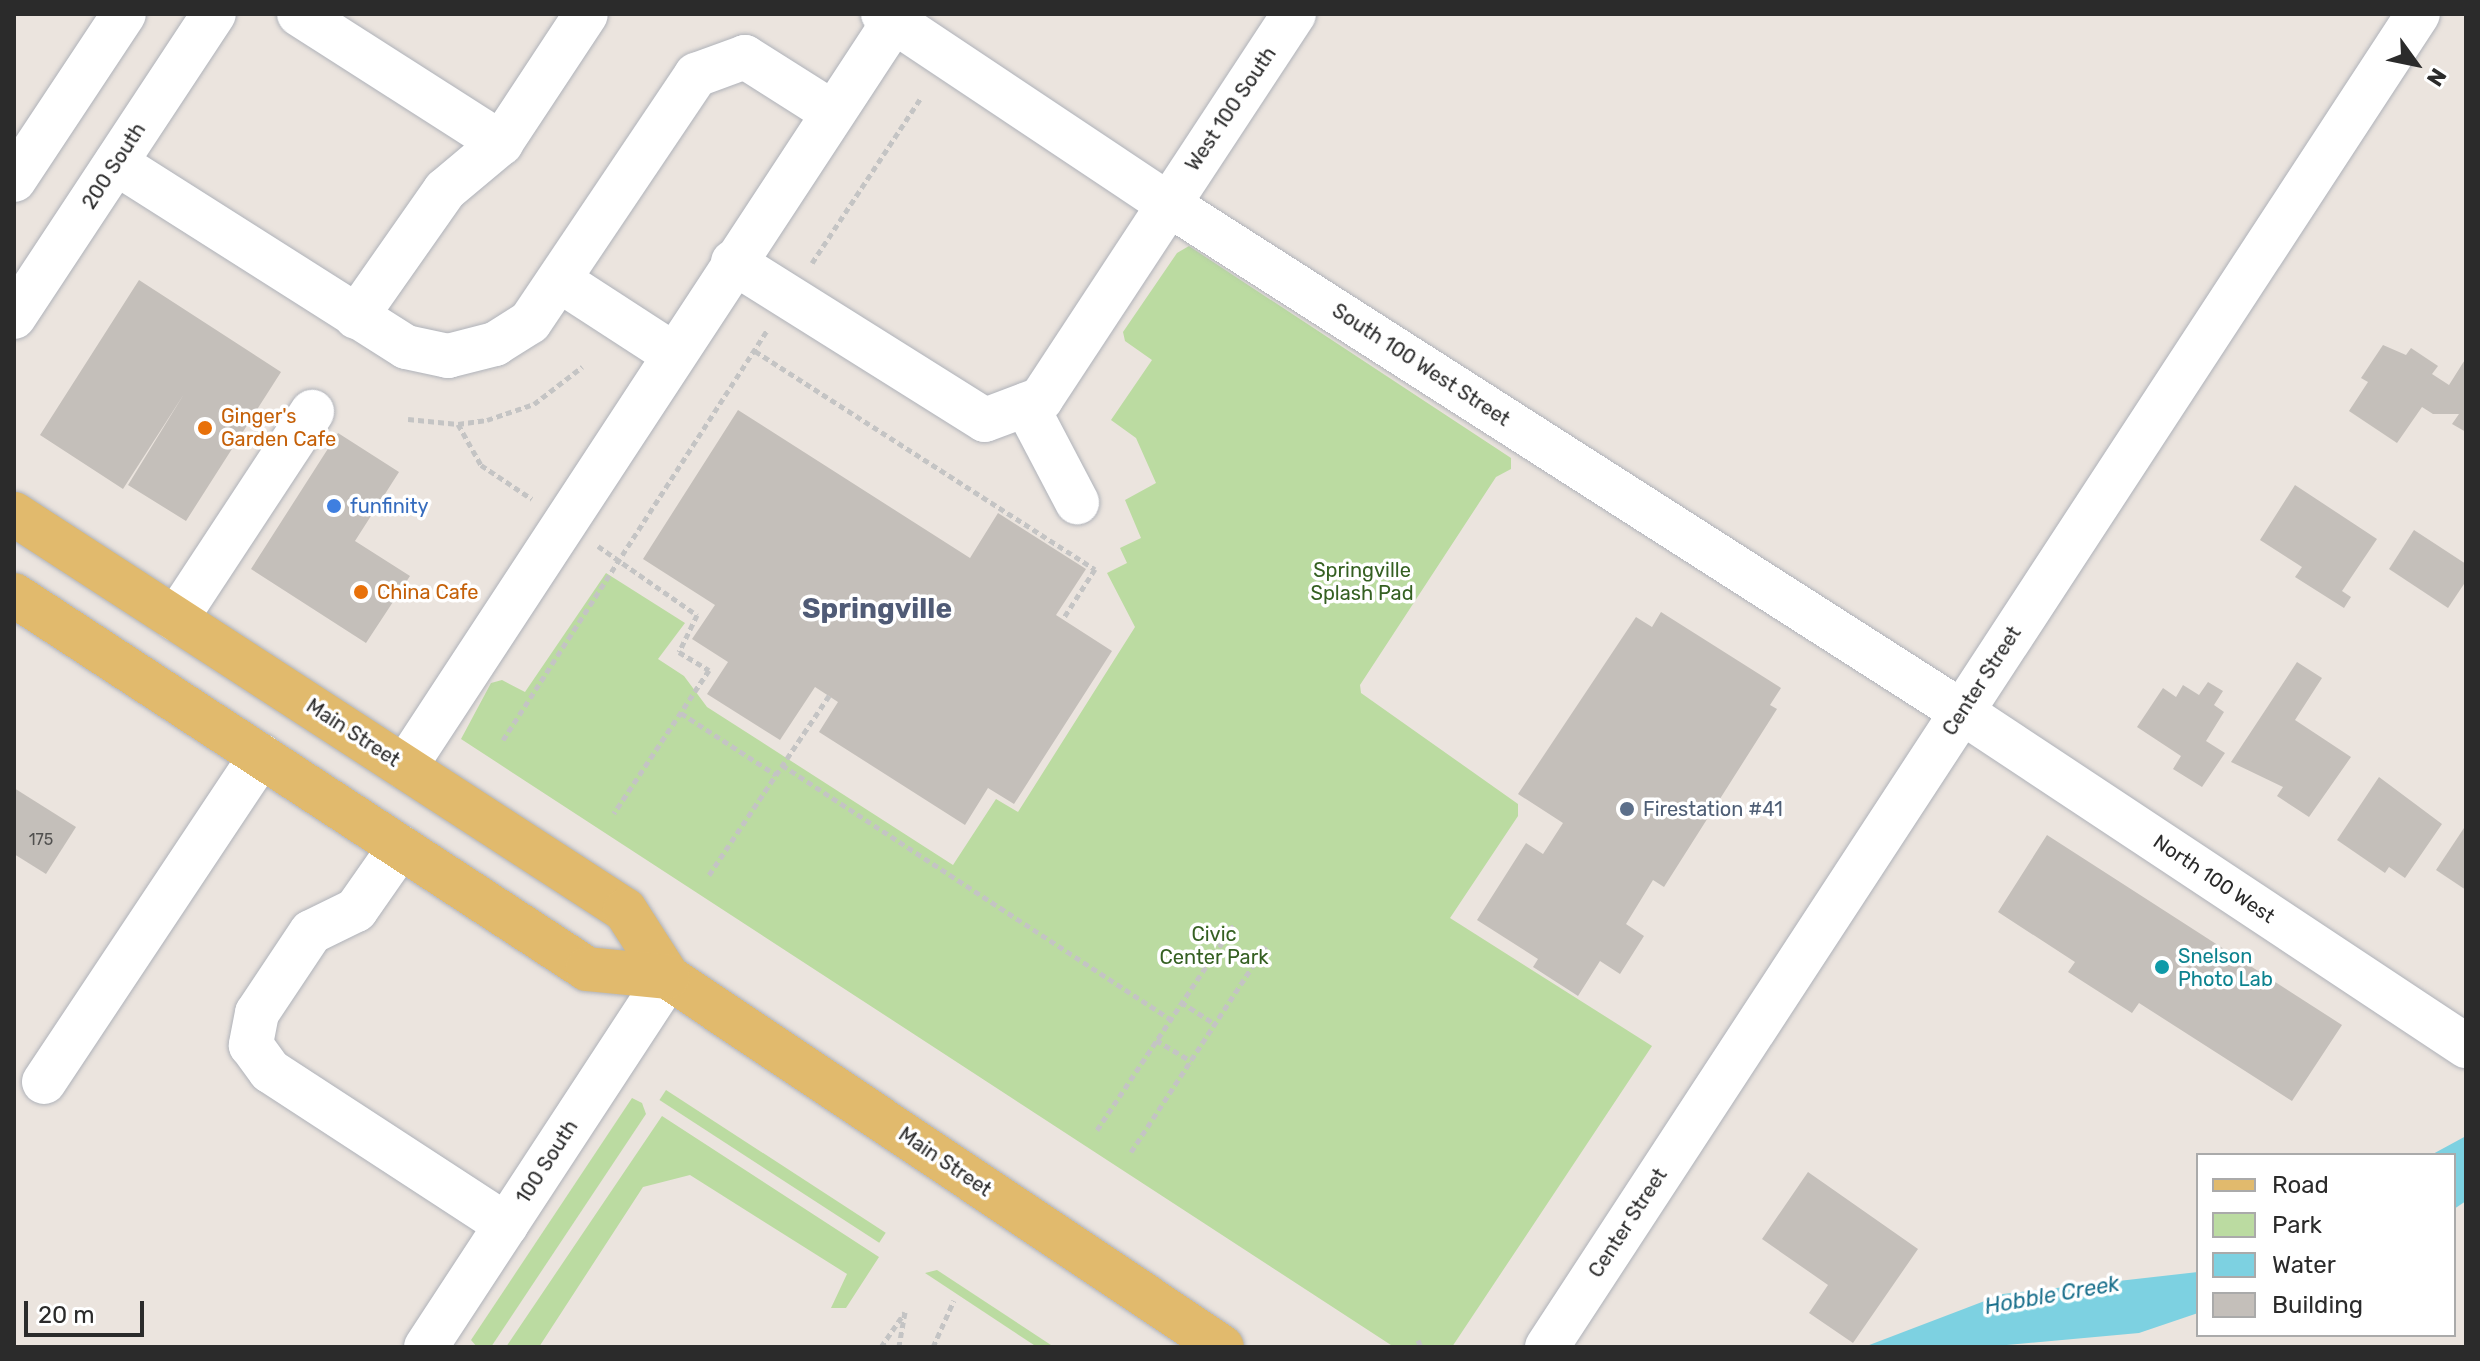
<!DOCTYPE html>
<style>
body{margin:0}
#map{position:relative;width:2480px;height:1361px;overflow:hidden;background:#ebe4de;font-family:Rubik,sans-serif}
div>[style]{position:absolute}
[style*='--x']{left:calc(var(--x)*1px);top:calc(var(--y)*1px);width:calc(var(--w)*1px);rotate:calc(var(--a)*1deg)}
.green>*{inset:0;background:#bbdba1;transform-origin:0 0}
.water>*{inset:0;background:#7dd1e1}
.building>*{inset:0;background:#c4bfba}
.path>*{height:5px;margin-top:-2.5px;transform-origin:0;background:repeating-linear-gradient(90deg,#c4c4c4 0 6px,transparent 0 10px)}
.roads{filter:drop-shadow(0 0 2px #afb2b9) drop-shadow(0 0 2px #afb2b9)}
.minor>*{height:44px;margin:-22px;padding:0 22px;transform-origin:22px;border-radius:22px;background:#fff}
.major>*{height:44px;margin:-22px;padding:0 22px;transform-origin:22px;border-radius:22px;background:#e1ba6d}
.dots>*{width:22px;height:22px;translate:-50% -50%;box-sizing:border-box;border:4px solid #fff;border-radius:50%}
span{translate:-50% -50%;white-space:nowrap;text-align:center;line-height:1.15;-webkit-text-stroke:7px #fff;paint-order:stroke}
.number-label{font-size:16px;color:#51504f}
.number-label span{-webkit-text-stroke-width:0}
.street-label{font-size:20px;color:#2b2b2b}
.food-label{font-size:20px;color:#c56008}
.left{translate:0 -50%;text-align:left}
.shop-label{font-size:20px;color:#366cbe}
.park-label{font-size:20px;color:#356022}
.service-label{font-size:20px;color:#4e5e75}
.culture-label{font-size:20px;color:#0d838f}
.water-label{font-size:22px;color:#1c718d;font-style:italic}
.district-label{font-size:28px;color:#505b76;font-weight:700}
.frame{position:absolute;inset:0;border:16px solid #2b2b2b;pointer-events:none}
.legend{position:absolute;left:2196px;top:1153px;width:260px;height:184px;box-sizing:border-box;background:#fff;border:2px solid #aaa;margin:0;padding:10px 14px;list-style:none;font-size:24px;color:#2b2b2b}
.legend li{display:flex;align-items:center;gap:16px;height:40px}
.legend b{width:40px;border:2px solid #aaa}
.north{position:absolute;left:2376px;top:24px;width:80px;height:80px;-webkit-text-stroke:6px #fff;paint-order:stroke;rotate:123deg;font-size:22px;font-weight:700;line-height:32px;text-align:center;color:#2b2b2b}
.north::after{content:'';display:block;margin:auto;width:28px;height:36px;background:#2b2b2b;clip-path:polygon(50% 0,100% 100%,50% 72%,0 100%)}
.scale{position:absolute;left:24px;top:1301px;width:120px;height:36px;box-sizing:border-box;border:4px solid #2b2b2b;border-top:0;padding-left:10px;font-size:24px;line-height:28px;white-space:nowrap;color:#2b2b2b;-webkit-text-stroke:6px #fff;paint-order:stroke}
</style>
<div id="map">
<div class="green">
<div style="clip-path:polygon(1189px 246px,1511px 458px,1511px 469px,1496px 477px,1360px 685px,1361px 693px,1518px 804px,1518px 816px,1450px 918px,1652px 1046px,1452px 1347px,1394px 1347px,461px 739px,491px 683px,502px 680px,525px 692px,606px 573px,685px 623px,658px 659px,684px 676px,707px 707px,953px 865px,996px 799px,1018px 812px,1135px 627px,1107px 573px,1127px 563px,1120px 548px,1141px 538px,1125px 500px,1156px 483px,1136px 438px,1111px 420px,1152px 360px,1125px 341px,1123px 332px,1177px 253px)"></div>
<div style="left:666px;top:1090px;width:262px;height:12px;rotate:33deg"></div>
<div style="clip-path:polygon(632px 1098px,642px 1103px,646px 1114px,491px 1347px,477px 1347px,471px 1340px)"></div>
<div style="clip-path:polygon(662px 1116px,879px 1257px,846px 1308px,831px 1308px,847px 1274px,690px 1175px,643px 1187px,539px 1347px,506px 1347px)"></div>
<div style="clip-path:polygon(937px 1270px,1054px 1347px,1037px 1347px,925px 1273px)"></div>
</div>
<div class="water">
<div style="clip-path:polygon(2466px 1136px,2466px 1201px,2454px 1209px,2454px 1155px,2431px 1155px)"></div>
<div style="clip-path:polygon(2198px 1272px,2198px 1313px,2139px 1333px,1985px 1347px,1864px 1347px,2003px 1294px)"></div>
</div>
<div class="building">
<div style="clip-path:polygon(139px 280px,281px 372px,186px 521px,128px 485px,184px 394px,123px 489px,40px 435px)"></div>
<div style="clip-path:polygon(2383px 345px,2406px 355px,2411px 348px,2438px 366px,2432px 374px,2449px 385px,2466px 358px,2466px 432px,2452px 424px,2459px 414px,2433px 414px,2422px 407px,2397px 443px,2349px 411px,2368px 382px,2361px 378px)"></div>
<div style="clip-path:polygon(738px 410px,970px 558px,998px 513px,1086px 569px,1056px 615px,1112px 651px,1014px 804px,988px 788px,965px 825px,819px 732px,838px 702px,815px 687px,780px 740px,707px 694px,728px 662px,692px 639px,715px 605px,643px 559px)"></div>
<div style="clip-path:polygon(338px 433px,399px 472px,355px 541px,410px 576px,366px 643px,251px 569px)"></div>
<div style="clip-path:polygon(2295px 485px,2377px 539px,2342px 591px,2351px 597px,2344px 608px,2295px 577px,2302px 567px,2260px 540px)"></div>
<div style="clip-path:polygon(2414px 530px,2466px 564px,2466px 581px,2448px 608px,2389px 569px)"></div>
<div style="clip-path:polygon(1661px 612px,1781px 688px,1770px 705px,1777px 709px,1664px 887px,1653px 880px,1626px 924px,1644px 936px,1620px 974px,1600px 961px,1578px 996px,1533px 967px,1538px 959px,1477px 920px,1526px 843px,1543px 854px,1563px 823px,1518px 794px,1636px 617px,1652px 627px)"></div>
<div style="clip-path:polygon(2297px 662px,2322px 678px,2295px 720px,2351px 757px,2309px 817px,2277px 796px,2283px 787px,2231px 762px)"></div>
<div style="clip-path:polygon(2208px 682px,2223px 691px,2214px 705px,2224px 712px,2206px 741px,2225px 753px,2202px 787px,2173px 769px,2181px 756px,2137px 727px,2163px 688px,2176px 697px,2183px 685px,2199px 695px)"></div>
<div style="clip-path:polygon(2379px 777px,2442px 824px,2405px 878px,2389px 867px,2385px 873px,2337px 840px)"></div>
<div style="clip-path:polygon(14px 788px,76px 827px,46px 874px,14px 854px)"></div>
<div style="clip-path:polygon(2466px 825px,2466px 890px,2436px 870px)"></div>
<div style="clip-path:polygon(2047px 835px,2342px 1025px,2292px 1101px,2139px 1003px,2132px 1013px,2068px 972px,2075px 962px,1998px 912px)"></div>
<div style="clip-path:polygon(1808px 1172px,1918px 1249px,1853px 1343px,1809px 1313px,1828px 1285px,1762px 1239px)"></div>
</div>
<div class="path">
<div style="--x:812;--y:263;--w:198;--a:-56.6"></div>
<div style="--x:755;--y:351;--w:404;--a:32.7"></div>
<div style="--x:1095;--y:569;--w:59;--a:122.6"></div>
<div style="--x:408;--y:419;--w:50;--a:5.7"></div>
<div style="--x:458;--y:424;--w:29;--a:-8"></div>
<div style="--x:487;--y:420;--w:50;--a:-18.8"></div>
<div style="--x:534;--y:404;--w:61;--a:-37.6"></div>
<div style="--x:458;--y:424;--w:47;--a:60.7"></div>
<div style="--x:481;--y:465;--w:61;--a:33.7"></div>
<div style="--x:598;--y:546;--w:121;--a:34.9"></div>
<div style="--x:697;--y:615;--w:41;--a:115.9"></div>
<div style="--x:679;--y:652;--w:35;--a:31"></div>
<div style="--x:709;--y:670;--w:172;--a:123.6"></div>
<div style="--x:681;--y:713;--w:113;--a:33.1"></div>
<div style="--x:503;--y:740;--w:487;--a:-57.2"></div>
<div style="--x:782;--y:765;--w:464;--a:33.2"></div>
<div style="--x:709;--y:875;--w:216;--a:-56.2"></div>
<div style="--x:1181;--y:1002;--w:40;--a:32.9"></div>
<div style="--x:1156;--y:1040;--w:41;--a:31"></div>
<div style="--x:1097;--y:1130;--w:249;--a:-56.3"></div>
<div style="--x:1131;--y:1152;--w:250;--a:-56.8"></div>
<div style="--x:1418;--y:1340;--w:8;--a:67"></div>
<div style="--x:881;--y:1347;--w:42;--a:-55.6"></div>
<div style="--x:905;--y:1312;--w:36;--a:100"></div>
<div style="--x:933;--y:1347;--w:51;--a:-65.9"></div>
</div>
<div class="roads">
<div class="minor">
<div style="--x:299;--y:14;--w:240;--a:32.6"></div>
<div style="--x:883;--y:14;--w:343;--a:33.7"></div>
<div style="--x:1168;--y:204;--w:943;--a:32.61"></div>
<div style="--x:1962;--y:712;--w:605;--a:33.53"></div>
<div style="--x:116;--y:163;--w:343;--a:32.4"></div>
<div style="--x:406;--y:347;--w:43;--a:12.1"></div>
<div style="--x:448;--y:356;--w:49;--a:-14.3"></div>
<div style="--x:495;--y:344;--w:41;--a:-32.2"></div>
<div style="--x:530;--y:322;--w:298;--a:-56.1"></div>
<div style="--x:696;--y:75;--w:52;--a:-20.2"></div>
<div style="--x:745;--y:57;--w:103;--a:32.3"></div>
<div style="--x:14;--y:180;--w:199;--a:-56.5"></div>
<div style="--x:733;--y:262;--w:297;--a:32.1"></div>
<div style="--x:985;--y:420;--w:60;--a:-20.6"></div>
<div style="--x:1041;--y:399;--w:461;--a:-56.7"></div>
<div style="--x:559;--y:280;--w:136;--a:33"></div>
<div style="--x:14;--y:317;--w:363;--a:-56.6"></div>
<div style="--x:356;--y:317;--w:155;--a:-55"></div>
<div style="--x:445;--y:190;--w:73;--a:-40"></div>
<div style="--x:501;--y:143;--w:154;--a:-56.6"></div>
<div style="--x:1026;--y:405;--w:110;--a:62.3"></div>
<div style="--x:176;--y:619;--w:248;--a:-56.7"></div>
<div style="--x:405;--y:767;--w:892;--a:-56.76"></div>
<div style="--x:400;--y:847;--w:77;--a:124.9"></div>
<div style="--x:356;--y:910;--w:50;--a:153.9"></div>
<div style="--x:311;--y:932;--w:97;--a:123.7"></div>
<div style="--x:257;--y:1013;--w:33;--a:101"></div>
<div style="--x:251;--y:1045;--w:32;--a:54"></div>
<div style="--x:270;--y:1071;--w:282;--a:33.1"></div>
<div style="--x:44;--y:1082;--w:392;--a:-56.4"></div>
<div style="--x:426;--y:1347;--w:442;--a:-56.8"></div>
<div style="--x:1547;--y:1347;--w:1592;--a:-56.84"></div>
</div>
<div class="major">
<div style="--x:14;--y:514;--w:728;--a:32.95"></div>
<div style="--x:625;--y:910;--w:80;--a:57.3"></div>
<div style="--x:668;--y:977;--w:666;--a:33.74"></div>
<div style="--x:14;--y:595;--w:684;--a:33.13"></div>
<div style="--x:587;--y:969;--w:81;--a:5.6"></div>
</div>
</div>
<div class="dots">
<div style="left:205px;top:428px;background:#e8710a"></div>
<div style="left:334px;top:506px;background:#3f7fe0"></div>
<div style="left:361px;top:592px;background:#e8710a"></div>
<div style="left:1627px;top:809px;background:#5c6f8a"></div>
<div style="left:2162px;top:967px;background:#0f9aa8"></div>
</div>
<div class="number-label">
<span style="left:41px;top:840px">175</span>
</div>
<div class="street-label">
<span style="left:1231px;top:109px;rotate:-56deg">West 100 South</span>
<span style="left:114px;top:166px;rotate:-57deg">200 South</span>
<span style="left:1421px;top:365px;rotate:33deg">South 100 West Street</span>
<span style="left:1982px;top:681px;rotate:-57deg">Center Street</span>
<span style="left:353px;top:733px;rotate:33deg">Main Street</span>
<span style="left:2214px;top:879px;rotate:34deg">North 100 West</span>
<span style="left:547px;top:1162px;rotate:-57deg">100 South</span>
<span style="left:945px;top:1162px;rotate:34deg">Main Street</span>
<span style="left:1628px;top:1223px;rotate:-57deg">Center Street</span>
</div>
<div class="food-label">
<span class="left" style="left:221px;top:428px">Ginger's<br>Garden Cafe</span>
<span class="left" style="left:377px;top:592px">China Cafe</span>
</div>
<div class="shop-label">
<span class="left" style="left:350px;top:506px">funfinity</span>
</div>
<div class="park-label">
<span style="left:1362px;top:582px">Springville<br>Splash Pad</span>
<span style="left:1214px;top:946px">Civic<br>Center Park</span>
</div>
<div class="service-label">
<span class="left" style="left:1643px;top:809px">Firestation #41</span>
</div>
<div class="culture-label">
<span class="left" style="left:2178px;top:968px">Snelson<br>Photo Lab</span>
</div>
<div class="water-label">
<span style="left:2052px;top:1295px;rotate:-10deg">Hobble Creek</span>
</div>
<div class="district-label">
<span style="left:877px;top:609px">Springville</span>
</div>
<div class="frame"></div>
<ul class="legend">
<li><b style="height:10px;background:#e1ba6d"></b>Road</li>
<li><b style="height:22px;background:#bbdba1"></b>Park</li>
<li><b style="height:22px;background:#7dd1e1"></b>Water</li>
<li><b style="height:22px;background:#c4bfba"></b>Building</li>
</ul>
<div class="north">N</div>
<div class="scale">20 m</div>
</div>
